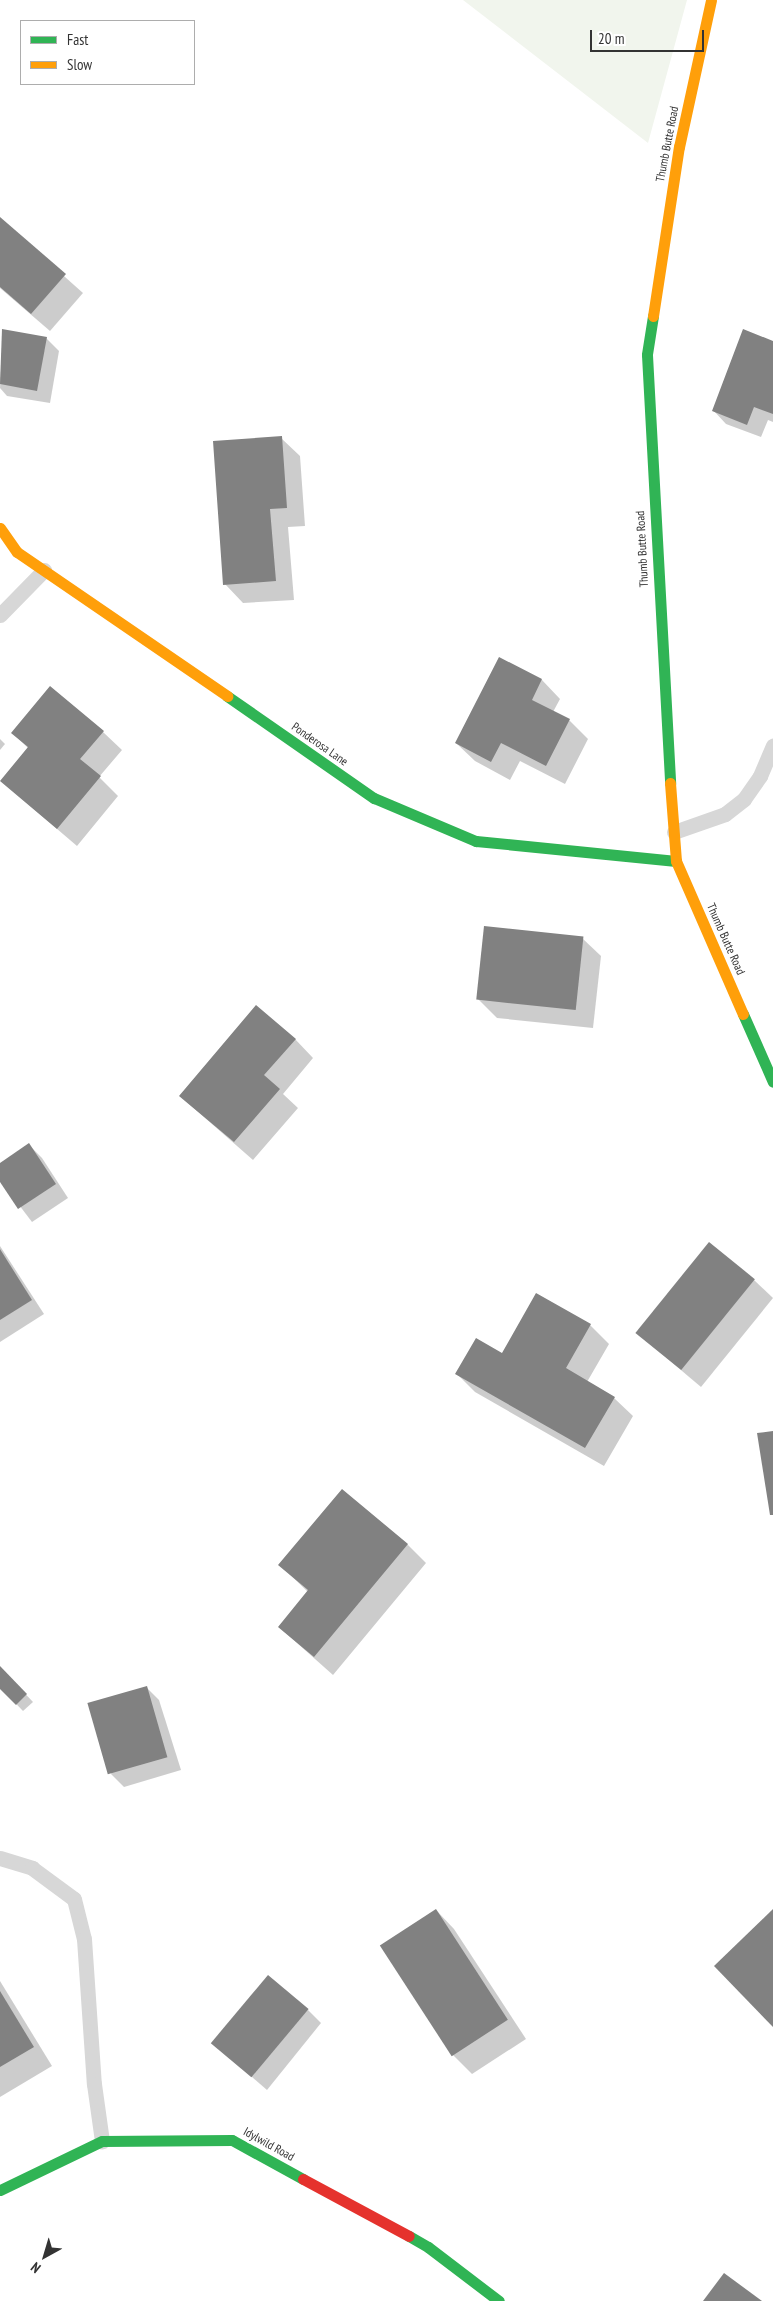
<!DOCTYPE html>
<style>
body{margin:0}
#map{position:relative;width:773px;height:2301px;overflow:hidden;background:#fff;font-family:"PT Sans Narrow",sans-serif}
div>[style]{position:absolute}
[style*='--x']{left:calc(var(--x)*1px);top:calc(var(--y)*1px);width:calc(var(--w)*1px);rotate:calc(var(--a)*1deg)}
.green>*{inset:0;background:#f1f5ed}
.shadow>*{inset:0;background:#0003}
.building>*{inset:0;background:#818181;transform-origin:0 0}
.lane>*{height:15px;margin:-7.5px;padding:0 7.5px;transform-origin:7.5px;border-radius:7.5px;background:#d7d7d7}
.fast>*{height:11px;margin:-5.5px;padding:0 5.5px;transform-origin:5.5px;border-radius:5.5px;background:#30b455}
.slow>*{height:11px;margin:-5.5px;padding:0 5.5px;transform-origin:5.5px;border-radius:5.5px;background:#ff9f0a}
.jam>*{height:11px;margin:-5.5px;padding:0 5.5px;transform-origin:5.5px;border-radius:5.5px;background:#e5322d}
span{translate:-50% -50%;white-space:nowrap;text-align:center;line-height:1.15;-webkit-text-stroke:5px #fff;paint-order:stroke}
.street-label{font-size:12px;color:#333}
.legend{position:absolute;left:20px;top:20px;width:175px;height:65px;box-sizing:border-box;background:#fff;border:1px solid #adadad;margin:0;padding:6px 9px;list-style:none;font-size:15px;color:#333}
.legend li{display:flex;align-items:center;gap:10px;height:25px}
.legend b{width:25px;border:1px solid #adadad}
.north{position:absolute;left:20px;top:2231px;width:50px;height:50px;-webkit-text-stroke:4px #fff;paint-order:stroke;rotate:219deg;font-size:14px;font-weight:700;line-height:20px;text-align:center;color:#333}
.north::after{content:'';display:block;margin:auto;width:18px;height:22px;background:#333;clip-path:polygon(50% 0,100% 100%,50% 72%,0 100%)}
.scale{position:absolute;left:590px;top:30px;width:114px;height:22px;box-sizing:border-box;border:2px solid #333;border-top:0;padding-left:6px;font-size:15px;line-height:18px;white-space:nowrap;color:#333;-webkit-text-stroke:4px #fff;paint-order:stroke}
</style>
<div id="map">
<div class="green">
<div style="clip-path:polygon(463px 0,687px 0,648px 143px)"></div>
</div>
<div class="shadow">
<div style="clip-path:polygon(0 219px,83px 293px,50px 331px,0 288px)"></div>
<div style="clip-path:polygon(3px 330px,46px 338px,59px 351px,50px 403px,7px 396px,0 388px)"></div>
<div style="clip-path:polygon(773px 342px,773px 422px,768px 420px,761px 437px,726px 424px,713px 410px)"></div>
<div style="clip-path:polygon(281px 438px,300px 456px,305px 526px,288px 527px,294px 600px,243px 603px,225px 584px)"></div>
<div style="clip-path:polygon(499px 659px,542px 680px,560px 699px,553px 712px,569px 720px,588px 739px,565px 784px,520px 761px,510px 780px,475px 761px,456px 743px)"></div>
<div style="clip-path:polygon(103px 732px,122px 750px,99px 777px,118px 796px,77px 846px,1px 781px,28px 748px,13px 733px)"></div>
<div style="clip-path:polygon(0 739px,5px 744px,0 750px)"></div>
<div style="clip-path:polygon(582px 938px,601px 956px,593px 1028px,497px 1018px,478px 999px)"></div>
<div style="clip-path:polygon(295px 1039px,313px 1058px,283px 1094px,298px 1108px,253px 1160px,180px 1096px)"></div>
<div style="clip-path:polygon(29px 1145px,42px 1158px,68px 1198px,32px 1222px,0 1180px,0 1164px)"></div>
<div style="clip-path:polygon(0 1246px,44px 1314px,0 1342px)"></div>
<div style="clip-path:polygon(754px 1280px,773px 1298px,701px 1387px,637px 1333px)"></div>
<div style="clip-path:polygon(537px 1294px,590px 1325px,609px 1344px,587px 1382px,614px 1398px,633px 1416px,604px 1466px,475px 1392px,456px 1373px,502px 1354px)"></div>
<div style="clip-path:polygon(407px 1544px,426px 1563px,333px 1675px,279px 1627px,308px 1592px,280px 1565px)"></div>
<div style="clip-path:polygon(0 1667px,33px 1702px,23px 1711px,0 1687px)"></div>
<div style="clip-path:polygon(146px 1687px,159px 1700px,181px 1770px,124px 1787px,111px 1774px)"></div>
<div style="clip-path:polygon(436px 1910px,454px 1929px,526px 2039px,472px 2074px,453px 2055px,381px 1946px)"></div>
<div style="clip-path:polygon(0 1981px,52px 2066px,0 2097px)"></div>
<div style="clip-path:polygon(308px 2010px,321px 2023px,267px 2090px,214px 2044px)"></div>
</div>
<div class="building">
<div style="clip-path:polygon(0 217px,66px 274px,31px 314px,0 287px)"></div>
<div style="clip-path:polygon(2px 329px,47px 337px,37px 391px,0 384px)"></div>
<div style="clip-path:polygon(743px 329px,773px 341px,773px 414px,754px 407px,747px 425px,712px 411px)"></div>
<div style="clip-path:polygon(282px 436px,287px 508px,270px 509px,276px 581px,223px 585px,213px 441px)"></div>
<div style="clip-path:polygon(499px 657px,542px 679px,532px 700px,570px 719px,546px 766px,501px 743px,491px 762px,455px 743px)"></div>
<div style="clip-path:polygon(50px 686px,104px 731px,80px 759px,101px 776px,57px 829px,0 781px,28px 747px,11px 733px)"></div>
<div style="left:484px;top:926px;width:100px;height:74px;rotate:6deg"></div>
<div style="clip-path:polygon(256px 1005px,296px 1039px,264px 1075px,280px 1089px,234px 1142px,179px 1096px)"></div>
<div style="clip-path:polygon(29px 1143px,56px 1184px,18px 1209px,0 1182px,0 1163px)"></div>
<div style="left:709px;top:1242px;width:59px;height:117px;rotate:39deg"></div>
<div style="clip-path:polygon(0 1249px,32px 1300px,0 1320px)"></div>
<div style="clip-path:polygon(536px 1293px,591px 1324px,566px 1368px,615px 1397px,585px 1448px,455px 1374px,476px 1338px,502px 1353px)"></div>
<div style="clip-path:polygon(773px 1431px,773px 1515px,770px 1515px,757px 1433px)"></div>
<div style="clip-path:polygon(342px 1489px,408px 1544px,314px 1657px,278px 1627px,308px 1590px,278px 1565px)"></div>
<div style="clip-path:polygon(0 1666px,27px 1694px,16px 1705px,0 1689px)"></div>
<div style="left:147px;top:1686px;width:74px;height:62px;rotate:74deg"></div>
<div style="left:436px;top:1909px;width:132px;height:67px;rotate:57deg"></div>
<div style="clip-path:polygon(773px 1909px,773px 2027px,714px 1966px)"></div>
<div style="left:268px;top:1975px;width:53px;height:89px;rotate:40deg"></div>
<div style="clip-path:polygon(0 1991px,34px 2047px,0 2067px)"></div>
<div style="clip-path:polygon(724px 2273px,762px 2301px,703px 2301px)"></div>
</div>
<div class="lane">
<div style="--x:0;--y:615;--w:63;--a:-45.6"></div>
<div style="--x:674;--y:832;--w:54;--a:-19.4"></div>
<div style="--x:725;--y:814;--w:24;--a:-38"></div>
<div style="--x:744;--y:799;--w:28;--a:-55"></div>
<div style="--x:760;--y:776;--w:33;--a:-67"></div>
<div style="--x:0;--y:1858;--w:34;--a:17"></div>
<div style="--x:32;--y:1868;--w:52;--a:36.4"></div>
<div style="--x:74;--y:1899;--w:41;--a:76"></div>
<div style="--x:84;--y:1939;--w:145;--a:86.1"></div>
<div style="--x:94;--y:2084;--w:58;--a:82"></div>
</div>
<div class="fast">
<div style="--x:653;--y:316;--w:39;--a:99"></div>
<div style="--x:647;--y:355;--w:429;--a:86.9"></div>
<div style="--x:227;--y:696;--w:179;--a:34.8"></div>
<div style="--x:374;--y:798;--w:111;--a:22.9"></div>
<div style="--x:476;--y:841;--w:201;--a:5.7"></div>
<div style="--x:743;--y:1014;--w:74;--a:66.2"></div>
<div style="--x:0;--y:2190;--w:113;--a:-25.7"></div>
<div style="--x:102;--y:2141;--w:130;--a:-0.4"></div>
<div style="--x:232;--y:2140;--w:81;--a:28.8"></div>
<div style="--x:409;--y:2236;--w:22;--a:30"></div>
<div style="--x:428;--y:2247;--w:89;--a:37.3"></div>
</div>
<div class="slow">
<div style="--x:653;--y:316;--w:171;--a:-81.3"></div>
<div style="--x:679;--y:147;--w:150;--a:-77.7"></div>
<div style="--x:0;--y:528;--w:29;--a:55"></div>
<div style="--x:17;--y:552;--w:255;--a:34.4"></div>
<div style="--x:670;--y:783;--w:78;--a:85.6"></div>
<div style="--x:676;--y:861;--w:167;--a:66.4"></div>
</div>
<div class="jam">
<div style="--x:303;--y:2179;--w:120;--a:28.3"></div>
</div>
<div class="street-label">
<span style="left:667px;top:144px;rotate:-79deg">Thumb Butte Road</span>
<span style="left:642px;top:549px;rotate:-93deg">Thumb Butte Road</span>
<span style="left:320px;top:744px;rotate:35deg">Ponderosa Lane</span>
<span style="left:726px;top:939px;rotate:66deg">Thumb Butte Road</span>
<span style="left:269px;top:2144px;rotate:29deg">Idylwild Road</span>
</div>
<ul class="legend">
<li><b style="height:6px;background:#30b455"></b>Fast</li>
<li><b style="height:6px;background:#ff9f0a"></b>Slow</li>
</ul>
<div class="north">N</div>
<div class="scale">20 m</div>
</div>
